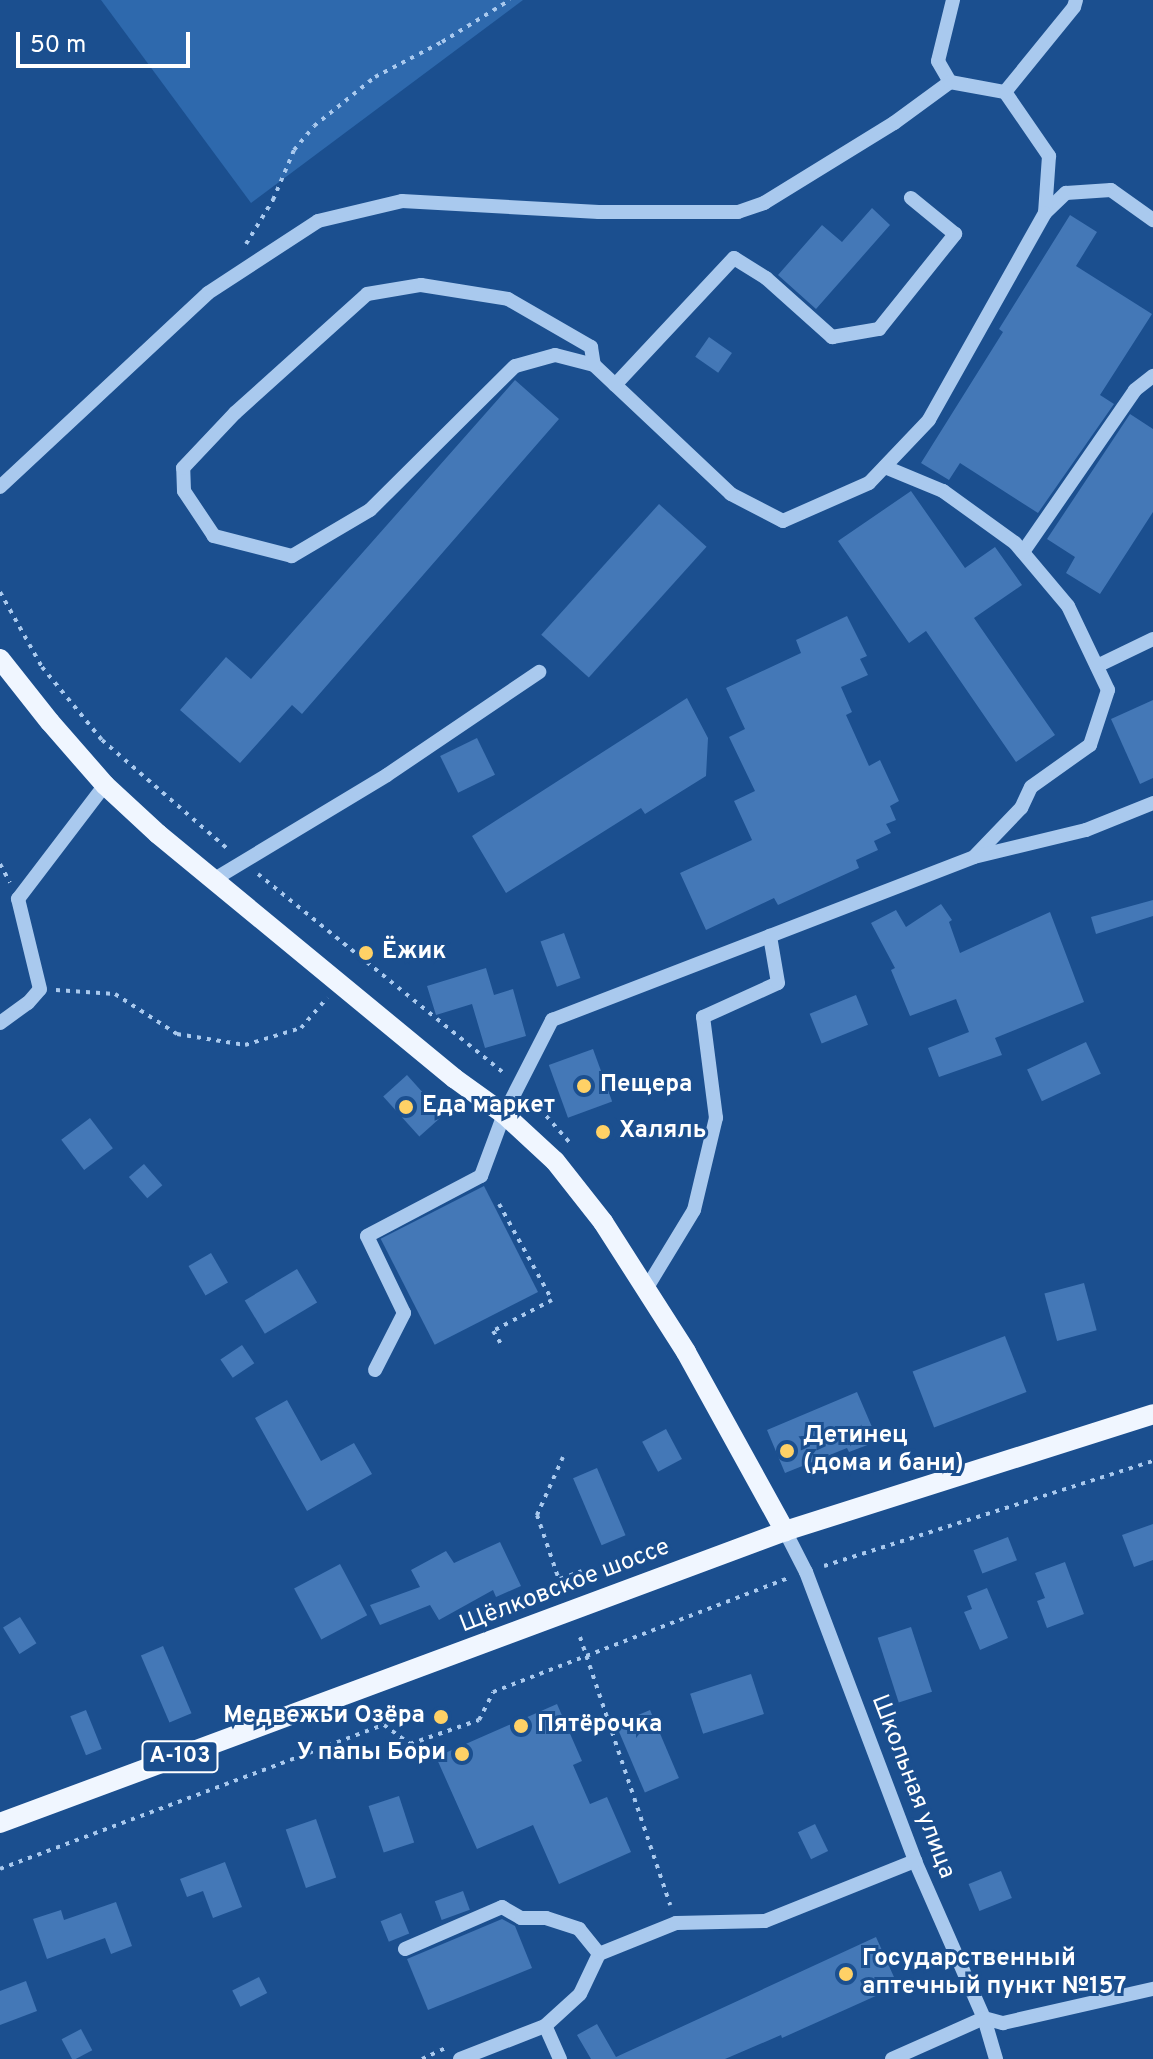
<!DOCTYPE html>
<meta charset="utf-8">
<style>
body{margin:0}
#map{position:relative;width:1153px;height:2059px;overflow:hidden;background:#1b4f8f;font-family:Overpass,sans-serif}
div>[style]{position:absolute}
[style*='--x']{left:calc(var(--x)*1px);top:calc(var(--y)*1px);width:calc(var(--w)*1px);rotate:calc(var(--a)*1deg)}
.green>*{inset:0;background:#2e69ad}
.building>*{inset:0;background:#4478b7;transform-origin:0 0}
.path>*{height:4px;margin-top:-2px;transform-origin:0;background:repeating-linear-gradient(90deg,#a9c9ee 0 4px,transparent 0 10px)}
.minor>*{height:14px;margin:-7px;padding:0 7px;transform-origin:7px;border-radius:7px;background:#a9c9ee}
.major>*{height:20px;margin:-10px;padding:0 10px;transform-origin:10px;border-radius:10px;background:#f0f6ff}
.dots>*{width:22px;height:22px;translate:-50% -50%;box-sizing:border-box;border:4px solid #1b4f8f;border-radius:50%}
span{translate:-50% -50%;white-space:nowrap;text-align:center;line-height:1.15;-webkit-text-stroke:6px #1b4f8f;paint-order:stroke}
.shield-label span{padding:2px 6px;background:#1b4f8f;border:2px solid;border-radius:6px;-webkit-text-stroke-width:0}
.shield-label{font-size:22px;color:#fff;font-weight:700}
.poi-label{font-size:24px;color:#fff;font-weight:700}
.left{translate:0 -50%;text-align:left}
.right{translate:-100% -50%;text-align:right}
.street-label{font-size:24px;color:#fff}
.scale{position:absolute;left:16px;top:32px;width:174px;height:36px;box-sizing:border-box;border:4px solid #fff;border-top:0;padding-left:10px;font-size:24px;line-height:28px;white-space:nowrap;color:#fff;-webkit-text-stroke:6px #1b4f8f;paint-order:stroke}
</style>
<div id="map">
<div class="green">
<div style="clip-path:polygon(101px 0,523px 0,251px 203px)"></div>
</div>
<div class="building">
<div style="clip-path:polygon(872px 208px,890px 225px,816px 309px,778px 275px,822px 225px,842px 242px)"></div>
<div style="clip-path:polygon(1070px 215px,1097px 232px,1076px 266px,1152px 314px,1100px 395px,1114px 404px,1038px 513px,960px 463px,949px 480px,921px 463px,1003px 332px,999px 329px)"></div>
<div style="left:709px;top:337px;width:28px;height:24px;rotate:35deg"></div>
<div style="clip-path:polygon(515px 380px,559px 419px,302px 714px,292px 705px,240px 763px,180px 710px,226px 657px,251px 679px)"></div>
<div style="clip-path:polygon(1130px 414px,1153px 429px,1153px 512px,1100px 594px,1066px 573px,1075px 557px,1047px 539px)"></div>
<div style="clip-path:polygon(911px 491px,965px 568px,995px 547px,1022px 585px,974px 618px,1055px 735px,1016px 762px,926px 631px,909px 643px,838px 541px)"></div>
<div style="left:659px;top:504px;width:64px;height:176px;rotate:42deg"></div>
<div style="clip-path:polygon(847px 616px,867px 656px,860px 659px,868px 675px,841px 687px,852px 712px,846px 715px,869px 766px,880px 760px,899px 801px,890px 806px,896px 820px,886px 824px,891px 833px,874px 841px,878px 850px,856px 860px,859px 868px,778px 905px,774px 898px,706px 930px,680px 873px,752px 840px,734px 801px,755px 791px,729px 737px,745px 729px,726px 688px,801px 653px,796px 640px)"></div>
<div style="clip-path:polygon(687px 698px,708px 738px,706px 776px,645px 814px,641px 808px,506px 893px,472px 836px)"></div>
<div style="clip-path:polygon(1153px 700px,1153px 778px,1140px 784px,1111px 719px)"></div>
<div style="left:477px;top:738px;width:41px;height:41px;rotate:64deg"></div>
<div style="clip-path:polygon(1153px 900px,1153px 916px,1096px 934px,1091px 917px)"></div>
<div style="clip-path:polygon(941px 904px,952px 920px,949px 922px,960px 953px,1050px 912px,1084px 1002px,995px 1038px,1002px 1055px,939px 1077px,928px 1048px,969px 1032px,956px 999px,910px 1016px,891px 970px,895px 968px,871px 923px,896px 910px,906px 927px)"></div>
<div style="left:564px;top:933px;width:48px;height:25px;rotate:70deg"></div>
<div style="clip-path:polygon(486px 968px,494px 995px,513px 989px,526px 1036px,485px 1048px,472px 1004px,436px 1015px,427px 986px)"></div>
<div style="left:856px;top:995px;width:32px;height:50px;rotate:68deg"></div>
<div style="left:1086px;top:1042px;width:35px;height:65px;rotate:65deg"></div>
<div style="left:593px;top:1049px;width:56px;height:47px;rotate:70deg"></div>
<div style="left:407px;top:1075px;width:54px;height:32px;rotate:48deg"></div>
<div style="left:90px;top:1118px;width:38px;height:36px;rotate:53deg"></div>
<div style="left:144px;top:1164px;width:28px;height:20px;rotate:49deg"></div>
<div style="left:484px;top:1186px;width:119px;height:116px;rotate:63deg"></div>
<div style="left:211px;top:1253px;width:34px;height:26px;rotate:60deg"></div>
<div style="left:297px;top:1269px;width:39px;height:61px;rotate:59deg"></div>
<div style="left:1084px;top:1283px;width:49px;height:41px;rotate:75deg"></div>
<div style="left:1005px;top:1336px;width:60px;height:99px;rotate:69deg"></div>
<div style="left:242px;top:1345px;width:22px;height:26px;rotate:56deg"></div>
<div style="clip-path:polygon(857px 1392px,878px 1441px,849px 1452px,847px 1448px,785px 1473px,767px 1430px)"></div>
<div style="clip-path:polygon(287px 1400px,321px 1461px,354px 1443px,372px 1474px,307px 1511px,255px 1418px)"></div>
<div style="left:666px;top:1429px;width:34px;height:27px;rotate:62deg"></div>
<div style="left:597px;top:1468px;width:73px;height:26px;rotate:67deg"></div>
<div style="clip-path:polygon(1153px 1524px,1153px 1560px,1134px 1567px,1122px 1535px)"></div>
<div style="left:1008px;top:1537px;width:25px;height:37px;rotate:69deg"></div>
<div style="clip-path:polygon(500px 1542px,521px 1586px,496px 1597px,493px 1590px,439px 1620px,430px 1605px,380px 1625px,370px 1605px,420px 1587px,411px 1570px,446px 1551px,454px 1563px)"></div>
<div style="clip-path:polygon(1065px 1562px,1084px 1614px,1047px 1628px,1037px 1601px,1045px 1598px,1035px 1573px)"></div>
<div style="left:340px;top:1564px;width:58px;height:52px;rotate:62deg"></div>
<div style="clip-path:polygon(987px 1588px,1008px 1638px,980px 1650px,964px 1612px,972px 1609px,967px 1596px)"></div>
<div style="left:20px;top:1617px;width:31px;height:20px;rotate:58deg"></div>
<div style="left:911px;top:1627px;width:68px;height:35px;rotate:72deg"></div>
<div style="left:163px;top:1646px;width:73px;height:24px;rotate:67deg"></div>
<div style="left:751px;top:1674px;width:42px;height:64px;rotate:72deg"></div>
<div style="clip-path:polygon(557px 1704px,582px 1761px,573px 1765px,590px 1804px,607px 1797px,631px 1852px,559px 1884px,533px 1825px,477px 1849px,436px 1757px)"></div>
<div style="left:86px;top:1710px;width:42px;height:17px;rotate:68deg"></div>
<div style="left:650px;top:1710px;width:74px;height:37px;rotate:67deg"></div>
<div style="left:399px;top:1796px;width:49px;height:32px;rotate:72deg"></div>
<div style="left:316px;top:1819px;width:62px;height:32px;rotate:71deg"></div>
<div style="left:815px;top:1824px;width:30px;height:19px;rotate:64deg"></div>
<div style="clip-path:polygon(225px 1862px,242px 1907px,213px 1918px,203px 1891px,187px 1897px,180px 1879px)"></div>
<div style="left:1001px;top:1871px;width:29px;height:35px;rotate:68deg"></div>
<div style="left:463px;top:1891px;width:20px;height:30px;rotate:70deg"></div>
<div style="clip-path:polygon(116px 1902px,132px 1946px,111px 1954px,105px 1938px,47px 1959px,33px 1919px,61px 1910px,64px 1920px)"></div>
<div style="left:401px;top:1913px;width:22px;height:22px;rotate:68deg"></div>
<div style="clip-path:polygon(502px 1919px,515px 1926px,532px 1968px,428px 2010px,407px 1959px)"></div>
<div style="clip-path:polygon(876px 1937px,898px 1986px,782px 2038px,781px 2035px,725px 2059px,591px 2059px,577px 2035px,597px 2024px,616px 2057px)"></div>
<div style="left:259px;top:1977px;width:18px;height:30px;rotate:63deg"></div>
<div style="clip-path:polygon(26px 1981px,37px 2011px,0 2025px,0 1991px)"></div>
<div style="left:81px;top:2029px;width:24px;height:22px;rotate:62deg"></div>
</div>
<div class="path">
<div style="--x:246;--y:244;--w:52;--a:-58.5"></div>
<div style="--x:273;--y:200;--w:54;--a:-67.2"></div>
<div style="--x:294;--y:150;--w:31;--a:-50"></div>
<div style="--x:314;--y:126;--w:78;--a:-38.8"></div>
<div style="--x:375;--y:77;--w:76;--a:-27.6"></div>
<div style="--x:442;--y:42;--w:80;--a:-31.7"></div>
<div style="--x:0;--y:592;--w:86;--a:60.8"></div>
<div style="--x:42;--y:667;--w:94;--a:50.6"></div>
<div style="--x:102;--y:740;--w:169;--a:40.9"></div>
<div style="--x:0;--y:864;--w:21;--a:62"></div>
<div style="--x:258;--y:874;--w:319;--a:39"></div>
<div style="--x:56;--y:990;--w:59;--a:3.9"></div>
<div style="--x:115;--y:994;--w:74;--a:32.8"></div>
<div style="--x:177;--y:1034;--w:69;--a:9.2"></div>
<div style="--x:245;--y:1045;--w:59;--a:-16.9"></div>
<div style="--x:301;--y:1028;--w:40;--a:-49"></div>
<div style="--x:533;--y:1101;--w:56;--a:48.6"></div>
<div style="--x:499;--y:1204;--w:110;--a:61.1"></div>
<div style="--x:552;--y:1300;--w:67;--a:152.3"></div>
<div style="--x:493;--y:1331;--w:15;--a:58"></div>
<div style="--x:563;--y:1457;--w:64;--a:114.1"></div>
<div style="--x:537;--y:1515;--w:81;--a:71.3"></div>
<div style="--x:824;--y:1566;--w:345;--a:-17.7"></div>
<div style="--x:560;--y:1579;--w:23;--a:-20"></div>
<div style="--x:580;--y:1637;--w:283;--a:71.4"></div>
<div style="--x:0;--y:1869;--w:410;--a:-20.6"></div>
<div style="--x:384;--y:1725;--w:32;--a:36"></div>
<div style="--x:410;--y:1744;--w:73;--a:-19.2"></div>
<div style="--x:479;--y:1720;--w:31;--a:-63"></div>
<div style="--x:493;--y:1692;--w:317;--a:-21.1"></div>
<div style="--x:422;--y:2059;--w:26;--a:-25"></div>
</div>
<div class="minor">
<div style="--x:950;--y:82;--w:24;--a:-120"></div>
<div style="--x:938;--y:61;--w:63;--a:-76.2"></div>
<div style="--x:1005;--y:92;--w:109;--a:-50.9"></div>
<div style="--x:1074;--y:7;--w:7;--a:-74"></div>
<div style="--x:1045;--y:213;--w:29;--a:-44"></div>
<div style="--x:1066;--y:193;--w:45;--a:-3.8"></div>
<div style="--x:1111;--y:190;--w:52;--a:35.5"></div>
<div style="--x:615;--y:385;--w:174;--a:-46.9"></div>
<div style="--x:734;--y:258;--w:38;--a:32"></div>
<div style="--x:766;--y:278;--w:89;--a:41.8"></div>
<div style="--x:832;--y:337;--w:48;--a:-9.7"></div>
<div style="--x:879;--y:329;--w:122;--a:-51.3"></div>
<div style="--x:955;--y:234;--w:57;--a:-140.7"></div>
<div style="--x:885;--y:467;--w:63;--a:22.5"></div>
<div style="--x:943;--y:491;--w:89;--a:35.8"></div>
<div style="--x:1015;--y:543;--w:82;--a:49.9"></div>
<div style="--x:1068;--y:606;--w:93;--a:64.5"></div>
<div style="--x:1108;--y:690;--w:58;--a:108.1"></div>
<div style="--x:1090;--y:745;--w:72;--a:144.6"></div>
<div style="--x:1031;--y:787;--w:23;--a:115"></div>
<div style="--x:1021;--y:808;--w:66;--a:133.8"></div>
<div style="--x:0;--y:487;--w:284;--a:-43"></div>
<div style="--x:208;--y:293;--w:131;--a:-33.2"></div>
<div style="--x:318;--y:221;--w:86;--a:-13.4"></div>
<div style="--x:402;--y:201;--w:197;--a:3.2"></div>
<div style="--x:599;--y:212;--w:139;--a:0"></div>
<div style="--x:738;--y:212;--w:28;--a:-19"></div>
<div style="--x:764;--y:203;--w:153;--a:-31.6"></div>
<div style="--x:894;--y:123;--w:69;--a:-36.2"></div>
<div style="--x:950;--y:82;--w:56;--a:10.3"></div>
<div style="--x:1005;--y:92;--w:78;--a:55.5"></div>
<div style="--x:1049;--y:156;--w:57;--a:94"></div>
<div style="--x:1045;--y:213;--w:237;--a:119.3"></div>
<div style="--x:929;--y:420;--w:87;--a:133.6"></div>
<div style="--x:869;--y:483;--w:94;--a:156.2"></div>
<div style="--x:783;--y:521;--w:59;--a:-152.6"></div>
<div style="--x:731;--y:494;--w:188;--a:-136.7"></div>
<div style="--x:594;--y:365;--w:40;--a:-165.6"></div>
<div style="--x:555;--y:355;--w:41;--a:164.6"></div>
<div style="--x:515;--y:366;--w:204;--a:135.2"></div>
<div style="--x:370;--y:510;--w:91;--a:149.5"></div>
<div style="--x:292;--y:556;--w:81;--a:-165.6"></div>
<div style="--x:214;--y:536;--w:54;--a:-123.7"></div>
<div style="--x:184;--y:491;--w:23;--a:-92"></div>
<div style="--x:183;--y:468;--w:76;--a:-46.6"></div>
<div style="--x:235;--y:413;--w:178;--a:-42"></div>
<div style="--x:367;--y:294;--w:55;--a:-9.5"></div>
<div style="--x:421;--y:285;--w:88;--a:9.1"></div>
<div style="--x:508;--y:299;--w:96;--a:30"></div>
<div style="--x:591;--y:347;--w:18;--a:81"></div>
<div style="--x:1023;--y:552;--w:197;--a:-55.3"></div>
<div style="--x:1135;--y:390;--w:23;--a:-38"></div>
<div style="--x:1097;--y:666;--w:62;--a:-25.7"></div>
<div style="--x:213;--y:880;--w:203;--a:-31.1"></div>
<div style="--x:387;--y:775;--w:184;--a:-34.1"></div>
<div style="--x:0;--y:1023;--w:34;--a:-36"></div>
<div style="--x:28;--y:1003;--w:18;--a:-49"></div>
<div style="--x:40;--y:989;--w:93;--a:-103.7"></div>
<div style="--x:18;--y:899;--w:143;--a:-52.7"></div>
<div style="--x:646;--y:1289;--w:92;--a:-58.7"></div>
<div style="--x:694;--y:1210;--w:95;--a:-76.6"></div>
<div style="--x:716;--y:1118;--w:102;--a:-97.3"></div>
<div style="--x:703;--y:1017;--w:82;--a:-24.4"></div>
<div style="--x:778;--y:983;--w:48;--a:-99.7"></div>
<div style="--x:375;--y:1370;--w:64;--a:-63"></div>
<div style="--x:404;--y:1313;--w:85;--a:-115.7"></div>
<div style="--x:367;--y:1236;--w:129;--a:-27.8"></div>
<div style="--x:481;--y:1176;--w:66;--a:-69.6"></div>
<div style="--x:504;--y:1114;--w:106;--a:-62.9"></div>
<div style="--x:552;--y:1020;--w:452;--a:-21.1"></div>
<div style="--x:974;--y:857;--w:115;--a:-13.6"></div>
<div style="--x:1086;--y:830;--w:72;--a:-21.9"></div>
<div style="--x:785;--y:1531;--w:46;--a:62.9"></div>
<div style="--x:806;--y:1572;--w:309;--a:69.3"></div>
<div style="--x:915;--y:1861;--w:171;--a:66.3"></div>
<div style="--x:984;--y:2018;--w:43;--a:73.7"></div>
<div style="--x:405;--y:1949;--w:106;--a:-23.4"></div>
<div style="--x:502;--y:1907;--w:22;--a:30"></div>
<div style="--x:521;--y:1918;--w:25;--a:0"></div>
<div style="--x:546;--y:1918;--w:35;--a:18"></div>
<div style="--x:579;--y:1929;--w:32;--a:51"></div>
<div style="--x:460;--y:2059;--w:91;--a:-21.2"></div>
<div style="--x:560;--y:2059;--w:36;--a:-114"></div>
<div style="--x:545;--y:2026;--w:47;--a:-42.4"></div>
<div style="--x:580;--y:1994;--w:44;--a:-64.6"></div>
<div style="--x:599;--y:1954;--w:83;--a:-21.9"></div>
<div style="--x:676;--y:1923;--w:89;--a:-1.3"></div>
<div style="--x:765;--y:1921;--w:162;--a:-21.8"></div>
<div style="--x:892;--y:2059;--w:101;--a:-24"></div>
<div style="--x:984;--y:2018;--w:20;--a:15"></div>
<div style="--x:1003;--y:2023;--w:154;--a:-12.8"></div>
</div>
<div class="major">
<div style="--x:0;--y:659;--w:80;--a:51.6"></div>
<div style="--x:50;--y:722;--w:84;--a:48.9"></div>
<div style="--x:105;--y:785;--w:72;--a:42.8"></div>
<div style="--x:158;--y:834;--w:384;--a:39.5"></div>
<div style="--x:454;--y:1078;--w:62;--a:35.8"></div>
<div style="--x:504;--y:1114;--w:69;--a:42.7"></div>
<div style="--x:555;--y:1161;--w:78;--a:51.8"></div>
<div style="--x:603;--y:1222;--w:154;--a:57.4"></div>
<div style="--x:686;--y:1352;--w:205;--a:61.1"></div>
<div style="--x:0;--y:1823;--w:838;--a:-20.4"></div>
<div style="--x:785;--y:1531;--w:386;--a:-17.6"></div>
</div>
<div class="dots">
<div style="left:366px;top:953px;background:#ffd166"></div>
<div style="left:584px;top:1086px;background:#ffd166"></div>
<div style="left:406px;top:1107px;background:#ffd166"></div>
<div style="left:603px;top:1132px;background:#ffd166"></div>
<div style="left:787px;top:1451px;background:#ffd166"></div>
<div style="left:441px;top:1717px;background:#ffd166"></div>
<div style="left:521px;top:1726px;background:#ffd166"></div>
<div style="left:462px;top:1754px;background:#ffd166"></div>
<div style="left:846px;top:1974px;background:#ffd166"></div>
</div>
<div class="shield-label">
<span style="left:180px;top:1757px">А-103</span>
</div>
<div class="poi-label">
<span class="left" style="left:382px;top:953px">Ёжик</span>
<span class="left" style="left:600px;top:1086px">Пещера</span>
<span class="left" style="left:422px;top:1107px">Еда маркет</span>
<span class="left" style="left:619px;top:1132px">Халяль</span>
<span class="left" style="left:803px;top:1451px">Детинец<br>(дома и бани)</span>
<span class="right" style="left:425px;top:1717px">Медвежьи Озёра</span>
<span class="left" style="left:537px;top:1726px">Пятёрочка</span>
<span class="right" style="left:446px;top:1754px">У папы Бори</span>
<span class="left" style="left:862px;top:1974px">Государственный<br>аптечный пункт №157</span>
</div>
<div class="street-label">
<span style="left:565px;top:1587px;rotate:-21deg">Щёлковское шоссе</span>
<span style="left:912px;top:1787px;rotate:69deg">Школьная улица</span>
</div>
<div class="scale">50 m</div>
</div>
